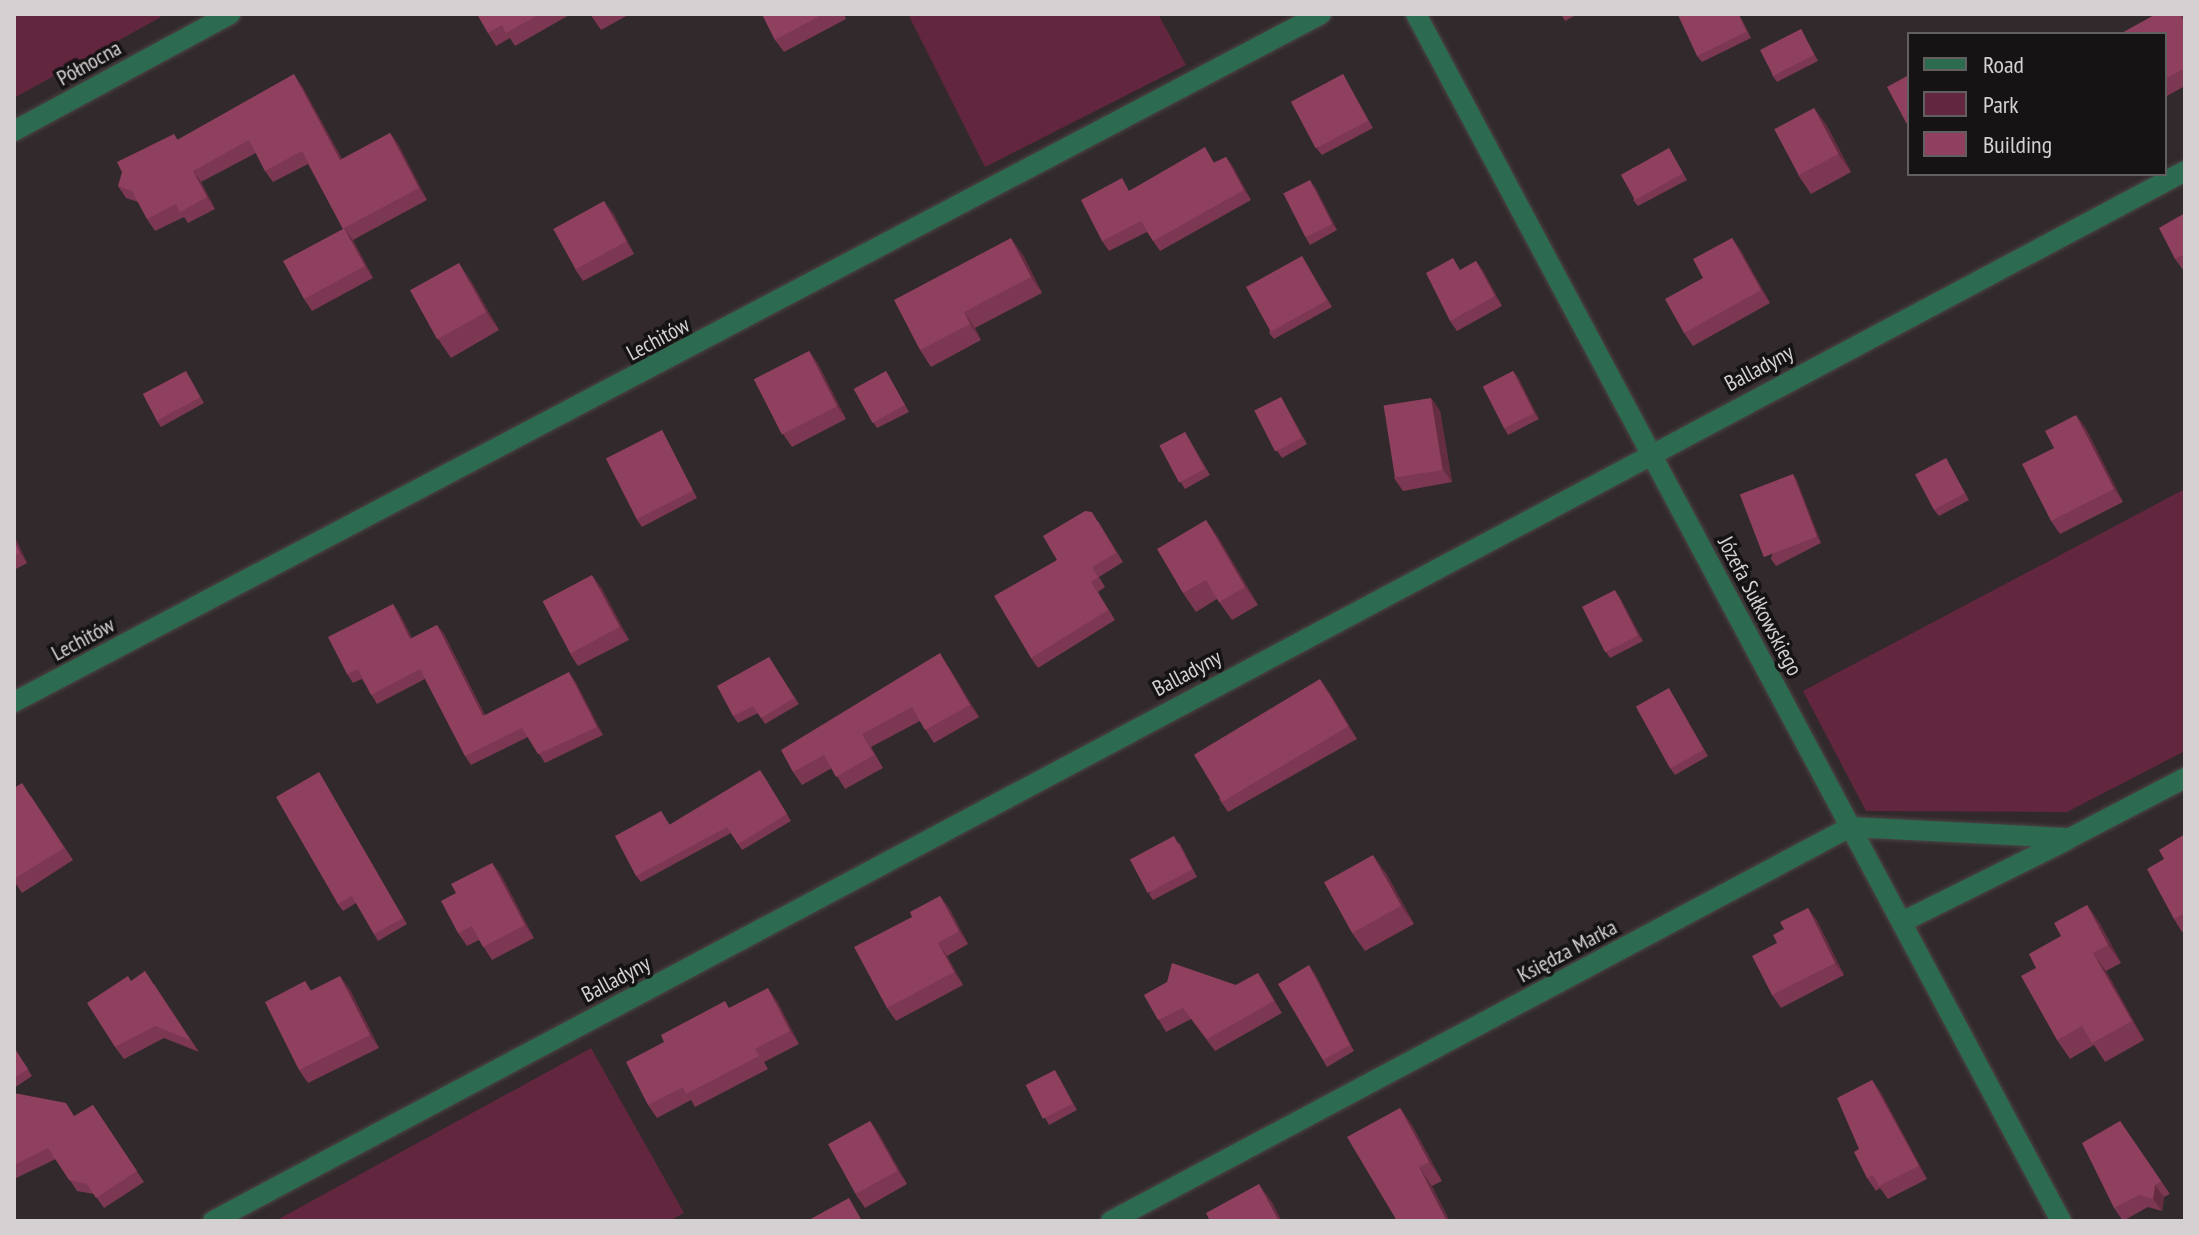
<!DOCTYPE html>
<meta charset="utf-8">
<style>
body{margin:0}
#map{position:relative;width:2199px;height:1235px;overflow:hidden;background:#31292b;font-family:"PT Sans Narrow",sans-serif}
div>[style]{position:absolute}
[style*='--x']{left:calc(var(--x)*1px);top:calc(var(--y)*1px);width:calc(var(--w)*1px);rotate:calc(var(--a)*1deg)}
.green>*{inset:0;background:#63263f}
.roads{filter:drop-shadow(0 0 2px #4b4446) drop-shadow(0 0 2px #4b4446)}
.minor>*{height:20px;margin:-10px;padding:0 10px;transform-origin:10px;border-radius:10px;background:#2d6b51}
.wall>*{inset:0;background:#7c3752}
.shaded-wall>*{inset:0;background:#652d42}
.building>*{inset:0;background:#90405f;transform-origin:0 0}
span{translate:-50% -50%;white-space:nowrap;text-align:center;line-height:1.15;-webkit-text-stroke:7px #161314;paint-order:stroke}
.street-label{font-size:22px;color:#d5d0d2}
.frame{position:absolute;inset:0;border:16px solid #d5d0d2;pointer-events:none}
.legend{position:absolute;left:1907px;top:32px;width:260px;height:144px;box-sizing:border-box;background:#161314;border:2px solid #625f60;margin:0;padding:10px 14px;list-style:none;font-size:24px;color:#d5d0d2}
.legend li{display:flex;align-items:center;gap:16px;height:40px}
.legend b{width:40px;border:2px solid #625f60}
</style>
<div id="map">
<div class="green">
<div style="clip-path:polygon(14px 14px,159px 14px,161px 17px,14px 98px)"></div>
<div style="clip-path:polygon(908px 14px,1158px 14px,1186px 65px,985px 167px)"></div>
<div style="clip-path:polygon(2185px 489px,2185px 751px,2067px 812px,1866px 811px,1803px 691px)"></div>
<div style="clip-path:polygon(591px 1048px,684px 1213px,669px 1221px,275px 1221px)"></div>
</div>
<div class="roads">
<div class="minor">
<div style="--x:1416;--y:14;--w:1369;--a:61.88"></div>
<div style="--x:14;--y:131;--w:246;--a:-28.4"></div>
<div style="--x:14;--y:702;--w:1477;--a:-27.76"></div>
<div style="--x:1904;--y:921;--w:182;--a:-26.4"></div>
<div style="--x:213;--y:1221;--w:2234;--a:-28.03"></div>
<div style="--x:1111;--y:1221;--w:837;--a:-28.06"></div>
<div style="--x:1850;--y:827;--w:220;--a:2.9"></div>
<div style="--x:2070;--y:838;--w:130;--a:-27.6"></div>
</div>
</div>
<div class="wall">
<div style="clip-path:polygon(477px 14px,571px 14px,515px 46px,510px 38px,496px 46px,488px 33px)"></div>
<div style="clip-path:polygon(590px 14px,630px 14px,601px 30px)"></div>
<div style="clip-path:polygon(762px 14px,844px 14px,846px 19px,784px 52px,775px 40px)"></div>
<div style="clip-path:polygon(1561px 14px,1578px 14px,1565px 21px)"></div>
<div style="clip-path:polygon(1739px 14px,1751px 38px,1702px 62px,1697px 56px)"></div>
<div style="clip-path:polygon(2156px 14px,2181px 14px,2185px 21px,2185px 86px,2165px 97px,2165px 34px)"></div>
<div style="clip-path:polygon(1801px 29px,1818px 61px,1777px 82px,1772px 75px)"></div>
<div style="clip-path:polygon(1343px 74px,1373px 128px,1322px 155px,1317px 149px)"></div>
<div style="clip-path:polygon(302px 86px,342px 159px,390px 133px,398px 144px,427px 200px,353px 240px,373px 278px,312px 311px,304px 299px,343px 229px,308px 164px,273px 182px,265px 171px,256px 153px,201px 182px,215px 209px,188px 223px,184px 217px,155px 231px,147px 219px,138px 202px,126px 198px,118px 186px,174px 134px,178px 140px)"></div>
<div style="clip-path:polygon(1814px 108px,1827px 126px,1851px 172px,1811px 194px,1798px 175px)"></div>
<div style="clip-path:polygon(1669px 148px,1687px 180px,1638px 206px,1633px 200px)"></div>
<div style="clip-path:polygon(1226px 157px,1233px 167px,1251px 200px,1160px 251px,1147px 232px,1109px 251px,1102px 241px,1130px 190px,1215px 162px)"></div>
<div style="clip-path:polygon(1315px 187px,1337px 230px,1310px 245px,1306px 238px)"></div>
<div style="clip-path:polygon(613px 213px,634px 254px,583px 281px,575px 269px)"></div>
<div style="clip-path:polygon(2185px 213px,2185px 271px,2184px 271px,2175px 259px)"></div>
<div style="clip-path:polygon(1732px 238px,1741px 251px,1770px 303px,1693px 346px,1684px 333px,1703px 278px)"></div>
<div style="clip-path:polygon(1023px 255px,1042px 293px,975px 328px,981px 340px,931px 367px,920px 350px)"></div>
<div style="clip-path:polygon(1302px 256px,1332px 307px,1274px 339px,1269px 333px)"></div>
<div style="clip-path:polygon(1476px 261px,1483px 271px,1502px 306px,1457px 331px,1450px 321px,1461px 270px)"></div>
<div style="clip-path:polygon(471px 281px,499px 330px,451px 358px,438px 339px)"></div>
<div style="clip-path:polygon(809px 351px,818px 364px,846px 419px,792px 447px,783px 434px)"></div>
<div style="clip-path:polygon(886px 371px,909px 412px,877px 428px,873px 422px)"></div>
<div style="clip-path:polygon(1513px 371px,1539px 419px,1508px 435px,1504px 428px)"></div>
<div style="clip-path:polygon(190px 378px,204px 403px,161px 427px,156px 420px)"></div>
<div style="clip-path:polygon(1281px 397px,1307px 444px,1282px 458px,1277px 451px)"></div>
<div style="clip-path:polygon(1431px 398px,1440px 411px,1452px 482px,1403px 491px,1394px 478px)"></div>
<div style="clip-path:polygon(2085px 427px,2123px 502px,2060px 534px,2051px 521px,2054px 448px)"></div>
<div style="clip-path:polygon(662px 430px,697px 498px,642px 527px,637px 520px)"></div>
<div style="clip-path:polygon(1185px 432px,1210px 475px,1185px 489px,1181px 483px)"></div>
<div style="clip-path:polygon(1946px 458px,1969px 500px,1939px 516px,1934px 510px)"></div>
<div style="clip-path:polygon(1793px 474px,1797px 481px,1821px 543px,1776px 566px,1771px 559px)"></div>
<div style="clip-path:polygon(1206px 520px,1219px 539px,1258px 605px,1232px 620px,1217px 599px,1196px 612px,1183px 593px)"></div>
<div style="clip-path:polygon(1098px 521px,1123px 562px,1099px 577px,1105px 587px,1098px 592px,1115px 620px,1038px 668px,1031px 658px,1057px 560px)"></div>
<div style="clip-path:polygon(14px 535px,27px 563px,14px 570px)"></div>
<div style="clip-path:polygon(601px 587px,629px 640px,578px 666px,570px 654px)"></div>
<div style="clip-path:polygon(1619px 596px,1643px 641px,1610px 658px,1606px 652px)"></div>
<div style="clip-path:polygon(393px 604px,399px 613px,412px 638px,437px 625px,444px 634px,485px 715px,575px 681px,603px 735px,545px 763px,528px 737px,471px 765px,465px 756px,425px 679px,377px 704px,362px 679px,353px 683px,347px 674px)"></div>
<div style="clip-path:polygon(769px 657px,799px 704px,765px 724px,758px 713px,738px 723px,733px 716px)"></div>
<div style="clip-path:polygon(948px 666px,979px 717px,934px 743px,920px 721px,871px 747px,883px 768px,845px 789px,832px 768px,802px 785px,793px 772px)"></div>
<div style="clip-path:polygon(1329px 692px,1357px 739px,1228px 812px,1219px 799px)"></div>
<div style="clip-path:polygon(1673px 695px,1708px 756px,1675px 775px,1670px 768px)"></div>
<div style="clip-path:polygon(319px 772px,407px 924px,378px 941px,356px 903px,343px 911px,338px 904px)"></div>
<div style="clip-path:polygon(764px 776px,791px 821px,742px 850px,731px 833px,641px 882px,636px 876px,661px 811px,670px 825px)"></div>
<div style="clip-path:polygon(14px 788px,31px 796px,73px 860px,22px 893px,14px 881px)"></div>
<div style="clip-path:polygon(2185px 834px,2185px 931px,2182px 932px,2174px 919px,2164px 859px)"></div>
<div style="clip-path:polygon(1179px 842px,1197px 877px,1153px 900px,1149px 894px)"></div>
<div style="clip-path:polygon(492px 863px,501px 875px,534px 938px,492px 960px,479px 940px,467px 946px,458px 933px,456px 893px)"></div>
<div style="clip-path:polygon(1386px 873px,1414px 924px,1365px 951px,1352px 933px)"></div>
<div style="clip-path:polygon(940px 896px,949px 908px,968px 944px,947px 956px,963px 985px,896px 1021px,887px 1008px,912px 917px)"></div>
<div style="clip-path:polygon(2087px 905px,2100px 924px,2121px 963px,2106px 971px,2144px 1040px,2105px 1062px,2094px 1045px,2070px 1059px,2057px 1040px,2036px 968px)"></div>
<div style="clip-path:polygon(1808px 908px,1817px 921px,1844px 975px,1781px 1008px,1772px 995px,1777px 943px,1784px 929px)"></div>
<div style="clip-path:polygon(1314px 972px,1354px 1051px,1327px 1067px,1323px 1060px)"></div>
<div style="clip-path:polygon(1258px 973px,1282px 1013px,1215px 1051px,1191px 1019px,1166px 1032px,1144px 995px,1236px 985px)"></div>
<div style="clip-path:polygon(132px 981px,154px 984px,199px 1052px,164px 1038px,124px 1059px,115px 1047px)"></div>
<div style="clip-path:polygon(305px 981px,311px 990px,349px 988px,379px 1048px,308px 1083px,299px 1070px)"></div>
<div style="clip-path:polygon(777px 1001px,799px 1044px,764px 1062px,768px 1069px,695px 1107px,691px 1100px,657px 1118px,648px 1105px,729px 1008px)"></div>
<div style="clip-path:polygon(14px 1047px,32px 1076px,14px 1088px)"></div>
<div style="clip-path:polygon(1059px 1077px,1077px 1110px,1049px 1125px,1045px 1118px)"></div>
<div style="clip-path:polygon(1872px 1080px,1881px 1093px,1927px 1179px,1888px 1199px,1880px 1188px,1876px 1191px,1867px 1178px,1859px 1149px)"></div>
<div style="clip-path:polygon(14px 1093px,75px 1116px,93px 1105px,144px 1182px,104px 1208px,94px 1194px,77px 1191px,56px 1159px,14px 1179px)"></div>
<div style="clip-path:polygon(1400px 1108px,1413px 1127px,1442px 1181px,1432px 1186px,1397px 1221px)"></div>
<div style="clip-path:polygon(870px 1121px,879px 1134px,907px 1184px,865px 1208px,856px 1195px)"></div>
<div style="clip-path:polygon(2120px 1121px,2170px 1194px,2164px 1197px,2162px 1211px,2148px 1207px,2123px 1221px,2114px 1208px)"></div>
</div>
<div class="shaded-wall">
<div style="clip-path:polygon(294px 74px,302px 86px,348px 171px,340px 160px)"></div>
<div style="clip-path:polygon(1814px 108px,1827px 126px,1851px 172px,1838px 154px)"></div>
<div style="clip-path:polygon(390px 133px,398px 144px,427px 200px,419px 188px)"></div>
<div style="clip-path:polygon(1226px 157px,1233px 167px,1251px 200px,1244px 190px)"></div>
<div style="clip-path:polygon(193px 171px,201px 182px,215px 209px,207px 197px)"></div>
<div style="clip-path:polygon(1310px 180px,1315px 187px,1337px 230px,1332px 224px)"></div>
<div style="clip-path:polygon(604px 201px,613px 213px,634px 254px,626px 241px)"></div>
<div style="clip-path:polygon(344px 228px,353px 240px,373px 278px,365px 266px)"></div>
<div style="clip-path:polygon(1011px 238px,1023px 255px,1042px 293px,1031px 277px)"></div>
<div style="clip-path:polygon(1732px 238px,1741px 251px,1770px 303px,1761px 290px)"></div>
<div style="clip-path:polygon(1476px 261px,1483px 271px,1502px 306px,1495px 296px)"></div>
<div style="clip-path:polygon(459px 263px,471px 281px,499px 330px,486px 312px)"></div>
<div style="clip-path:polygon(964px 312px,975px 328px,981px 340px,970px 324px)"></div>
<div style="clip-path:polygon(809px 351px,818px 364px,846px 419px,837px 406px)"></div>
<div style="clip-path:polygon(1513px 371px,1518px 377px,1539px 419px,1534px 413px)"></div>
<div style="clip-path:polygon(1431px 398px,1440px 411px,1452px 482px,1443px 470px)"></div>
<div style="clip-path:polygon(2076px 415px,2085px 427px,2123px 502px,2114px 489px)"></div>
<div style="clip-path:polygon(1793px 474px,1797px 481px,1821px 543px,1817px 537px)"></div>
<div style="clip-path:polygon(1206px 520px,1219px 539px,1258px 605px,1245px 587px)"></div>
<div style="clip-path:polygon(14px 535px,27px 563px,20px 553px,14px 540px)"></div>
<div style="clip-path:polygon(592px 575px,601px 587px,629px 640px,620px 627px)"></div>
<div style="clip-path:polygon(1615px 590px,1619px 596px,1643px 641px,1638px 635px)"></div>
<div style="clip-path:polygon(393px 604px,399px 613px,417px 648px,410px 639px)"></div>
<div style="clip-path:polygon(437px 625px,444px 634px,489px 724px,483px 716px)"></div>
<div style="clip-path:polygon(940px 653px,948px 666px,979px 717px,970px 705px)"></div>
<div style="clip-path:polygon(569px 672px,575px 681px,603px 735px,597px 727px)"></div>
<div style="clip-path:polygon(1320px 679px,1329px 692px,1357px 739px,1348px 726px)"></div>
<div style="clip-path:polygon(1373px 855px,1386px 873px,1414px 924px,1401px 906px)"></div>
<div style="clip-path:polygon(492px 863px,501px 875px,534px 938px,525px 925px)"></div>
<div style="clip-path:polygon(940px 896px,949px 908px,968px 944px,959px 931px)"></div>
<div style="clip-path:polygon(2087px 905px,2100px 924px,2121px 963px,2108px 945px)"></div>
<div style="clip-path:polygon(1808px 908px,1817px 921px,1844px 975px,1835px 963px)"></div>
<div style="clip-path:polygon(938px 943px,947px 956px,963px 985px,954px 972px)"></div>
<div style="clip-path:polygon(2093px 953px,2106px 971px,2144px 1040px,2132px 1021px)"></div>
<div style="clip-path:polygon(1309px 965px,1314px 972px,1354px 1051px,1350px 1045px)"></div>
<div style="clip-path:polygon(1258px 973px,1266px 985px,1282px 1013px,1274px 1001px)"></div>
<div style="clip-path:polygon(340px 976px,349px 988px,379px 1048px,370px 1035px)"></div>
<div style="clip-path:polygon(768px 988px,777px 1001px,799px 1044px,790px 1031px)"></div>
<div style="clip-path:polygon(1872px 1080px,1881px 1093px,1927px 1179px,1919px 1166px)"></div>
<div style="clip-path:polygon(1400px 1108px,1413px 1127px,1442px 1181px,1429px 1162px)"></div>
<div style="clip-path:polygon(870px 1121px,879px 1134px,907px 1184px,898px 1171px)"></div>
<div style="clip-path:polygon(1419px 1167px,1432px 1186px,1450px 1221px,1447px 1221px)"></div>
<div style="clip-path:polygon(1259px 1184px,1272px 1202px,1282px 1221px,1279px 1221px)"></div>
<div style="clip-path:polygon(2155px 1185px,2164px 1197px,2162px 1211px,2153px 1199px)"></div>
</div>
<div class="building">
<div style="clip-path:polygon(477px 14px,540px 14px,506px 33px,502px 25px,488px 33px)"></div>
<div style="clip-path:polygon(762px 14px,823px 14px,775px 40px)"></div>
<div style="clip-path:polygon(1681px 14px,1738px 14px,1746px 32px,1697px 56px,1678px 15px)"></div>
<div style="clip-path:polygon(2156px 14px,2179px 14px,2185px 24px,2185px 68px,2165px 79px,2165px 34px,2120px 34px)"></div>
<div style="left:1801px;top:29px;width:29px;height:46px;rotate:63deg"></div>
<div style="clip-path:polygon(294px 74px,340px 160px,390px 133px,419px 188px,344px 228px,365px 266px,304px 299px,283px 261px,343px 229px,302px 151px,265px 171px,249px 140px,193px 171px,207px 197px,180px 212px,176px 204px,147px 219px,132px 191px,118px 186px,122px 172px,117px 162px,174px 134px,177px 140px)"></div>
<div style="left:1343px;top:74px;width:53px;height:59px;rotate:62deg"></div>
<div style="clip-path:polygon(1909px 75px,1909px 128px,1887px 87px)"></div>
<div style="left:1814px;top:108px;width:52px;height:45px;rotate:62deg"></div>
<div style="clip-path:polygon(1205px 147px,1214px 163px,1226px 157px,1244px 190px,1153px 241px,1141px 221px,1102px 241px,1081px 200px,1122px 178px,1129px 191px)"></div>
<div style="left:1669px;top:148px;width:29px;height:55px;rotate:61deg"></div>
<div style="left:1310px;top:180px;width:49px;height:30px;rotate:63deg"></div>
<div style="left:604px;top:201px;width:46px;height:58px;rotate:61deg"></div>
<div style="clip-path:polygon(2185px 213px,2185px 254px,2175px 259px,2159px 228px)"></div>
<div style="clip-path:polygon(1011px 238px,1031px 277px,964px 312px,970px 324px,920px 350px,894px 300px)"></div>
<div style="clip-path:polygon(1732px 238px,1761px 290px,1684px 333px,1665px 299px,1703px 278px,1693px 259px)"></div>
<div style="left:1302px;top:256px;width:51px;height:64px;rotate:61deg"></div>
<div style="clip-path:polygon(1453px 258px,1460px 270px,1476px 261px,1495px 296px,1450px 321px,1426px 273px)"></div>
<div style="left:459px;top:263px;width:56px;height:56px;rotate:61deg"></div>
<div style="left:809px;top:351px;width:62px;height:62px;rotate:63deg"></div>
<div style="left:186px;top:371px;width:30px;height:49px;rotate:62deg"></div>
<div style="left:886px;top:371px;width:39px;height:37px;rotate:61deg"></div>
<div style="left:1513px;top:371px;width:47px;height:34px;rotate:63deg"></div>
<div style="left:1281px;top:397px;width:46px;height:30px;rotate:63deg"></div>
<div style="left:1431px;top:398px;width:73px;height:48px;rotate:81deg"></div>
<div style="clip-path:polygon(2076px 415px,2114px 489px,2051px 521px,2022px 464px,2054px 448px,2045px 431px)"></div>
<div style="left:662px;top:430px;width:68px;height:63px;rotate:63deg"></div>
<div style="left:1185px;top:432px;width:42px;height:29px;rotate:62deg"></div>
<div style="left:1946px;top:458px;width:40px;height:35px;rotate:62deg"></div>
<div style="left:1793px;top:474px;width:67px;height:57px;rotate:69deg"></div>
<div style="clip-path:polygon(1085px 511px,1092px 512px,1116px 553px,1092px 567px,1098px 577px,1091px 582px,1108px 610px,1031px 658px,994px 596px,1057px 560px,1043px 536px)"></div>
<div style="clip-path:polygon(1206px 520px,1245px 587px,1219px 602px,1206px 580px,1183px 593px,1157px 549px)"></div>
<div style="clip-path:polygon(14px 540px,20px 553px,14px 556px)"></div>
<div style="left:592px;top:575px;width:59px;height:56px;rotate:62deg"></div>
<div style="left:1615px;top:590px;width:51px;height:37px;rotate:63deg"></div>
<div style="clip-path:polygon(393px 604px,410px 639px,437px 625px,483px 716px,569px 672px,597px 727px,538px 754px,522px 728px,465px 756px,420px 669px,371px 695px,358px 669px,347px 674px,328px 637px)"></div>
<div style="clip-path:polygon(940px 653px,970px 705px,925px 730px,912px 707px,862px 734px,874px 755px,836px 777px,824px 755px,793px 772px,781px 750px)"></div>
<div style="clip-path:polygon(769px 657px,794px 698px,761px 718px,753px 706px,733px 716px,717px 686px)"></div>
<div style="left:1320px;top:679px;width:55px;height:147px;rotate:59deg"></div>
<div style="left:1669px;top:688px;width:71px;height:38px;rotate:61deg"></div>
<div style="clip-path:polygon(760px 770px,787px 814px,738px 844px,727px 827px,636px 876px,615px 836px,661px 811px,669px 825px)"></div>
<div style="clip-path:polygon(319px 772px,403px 918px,374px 934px,352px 896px,338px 904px,276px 797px)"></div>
<div style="clip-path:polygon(22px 783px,64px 848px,14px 879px,14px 788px)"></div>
<div style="clip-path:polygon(2185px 834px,2185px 913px,2174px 919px,2147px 869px,2164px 859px,2159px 850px)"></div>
<div style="left:1174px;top:836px;width:38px;height:50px;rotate:62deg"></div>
<div style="left:1373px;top:855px;width:58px;height:56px;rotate:61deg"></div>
<div style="clip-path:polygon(492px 863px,525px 925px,483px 947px,472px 926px,458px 933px,441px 901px,456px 893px,451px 884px)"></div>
<div style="clip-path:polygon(940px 896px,959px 931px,938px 943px,954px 972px,887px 1008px,854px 947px,912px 917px,910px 912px)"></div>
<div style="clip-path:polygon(2087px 905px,2108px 945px,2093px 953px,2132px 1021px,2092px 1043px,2082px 1026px,2057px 1040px,2021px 976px,2036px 968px,2029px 954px,2061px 936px,2054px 923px)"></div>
<div style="clip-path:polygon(1808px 908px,1835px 963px,1772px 995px,1752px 956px,1777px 943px,1773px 935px,1784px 929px,1780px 922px)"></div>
<div style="clip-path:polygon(1172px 963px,1236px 985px,1258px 973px,1274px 1001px,1207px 1039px,1183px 1008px,1158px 1020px,1144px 995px,1167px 982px)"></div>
<div style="clip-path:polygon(1309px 965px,1350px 1045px,1323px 1060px,1278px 984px)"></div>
<div style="clip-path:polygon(145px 971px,190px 1040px,155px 1026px,115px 1047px,87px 1003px,128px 976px,131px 981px)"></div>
<div style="clip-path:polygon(340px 976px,370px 1035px,299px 1070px,265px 1002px,305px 981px,310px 991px)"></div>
<div style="clip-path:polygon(768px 988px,790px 1031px,755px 1049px,759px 1056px,686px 1094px,683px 1087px,648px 1105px,626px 1062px,664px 1042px,661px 1035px,725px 1001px,729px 1008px)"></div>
<div style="clip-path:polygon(14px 1048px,28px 1069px,14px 1078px)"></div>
<div style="left:1055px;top:1070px;width:38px;height:33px;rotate:63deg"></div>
<div style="clip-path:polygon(1872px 1080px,1919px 1166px,1879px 1186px,1873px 1175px,1867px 1178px,1854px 1152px,1859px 1149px,1837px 1098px)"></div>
<div style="clip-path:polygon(14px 1093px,66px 1103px,74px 1116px,93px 1105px,137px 1171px,96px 1198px,87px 1184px,69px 1180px,48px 1148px,14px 1165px)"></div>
<div style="clip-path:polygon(1400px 1108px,1429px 1162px,1419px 1167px,1447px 1221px,1397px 1221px,1347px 1137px)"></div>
<div style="left:870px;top:1121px;width:57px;height:48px;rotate:61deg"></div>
<div style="clip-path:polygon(2120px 1121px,2161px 1181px,2155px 1185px,2153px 1199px,2139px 1195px,2114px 1208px,2082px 1143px)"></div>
<div style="clip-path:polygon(1259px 1184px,1279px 1221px,1210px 1221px,1206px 1213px)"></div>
<div style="clip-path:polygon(849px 1198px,862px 1221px,807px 1221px)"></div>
</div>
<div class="street-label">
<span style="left:89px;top:63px;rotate:-29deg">Północna</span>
<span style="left:658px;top:339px;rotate:-28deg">Lechitów</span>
<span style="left:1759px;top:368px;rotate:-28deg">Balladyny</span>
<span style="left:1760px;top:606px;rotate:62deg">Józefa Sułkowskiego</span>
<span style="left:83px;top:639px;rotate:-28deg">Lechitów</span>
<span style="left:1187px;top:673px;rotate:-28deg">Balladyny</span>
<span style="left:1567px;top:951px;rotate:-28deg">Księdza Marka</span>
<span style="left:616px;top:979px;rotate:-28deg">Balladyny</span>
</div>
<div class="frame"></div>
<ul class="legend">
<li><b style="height:10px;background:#2d6b51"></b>Road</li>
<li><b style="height:22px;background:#63263f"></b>Park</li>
<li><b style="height:22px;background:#90405f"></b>Building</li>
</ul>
</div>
